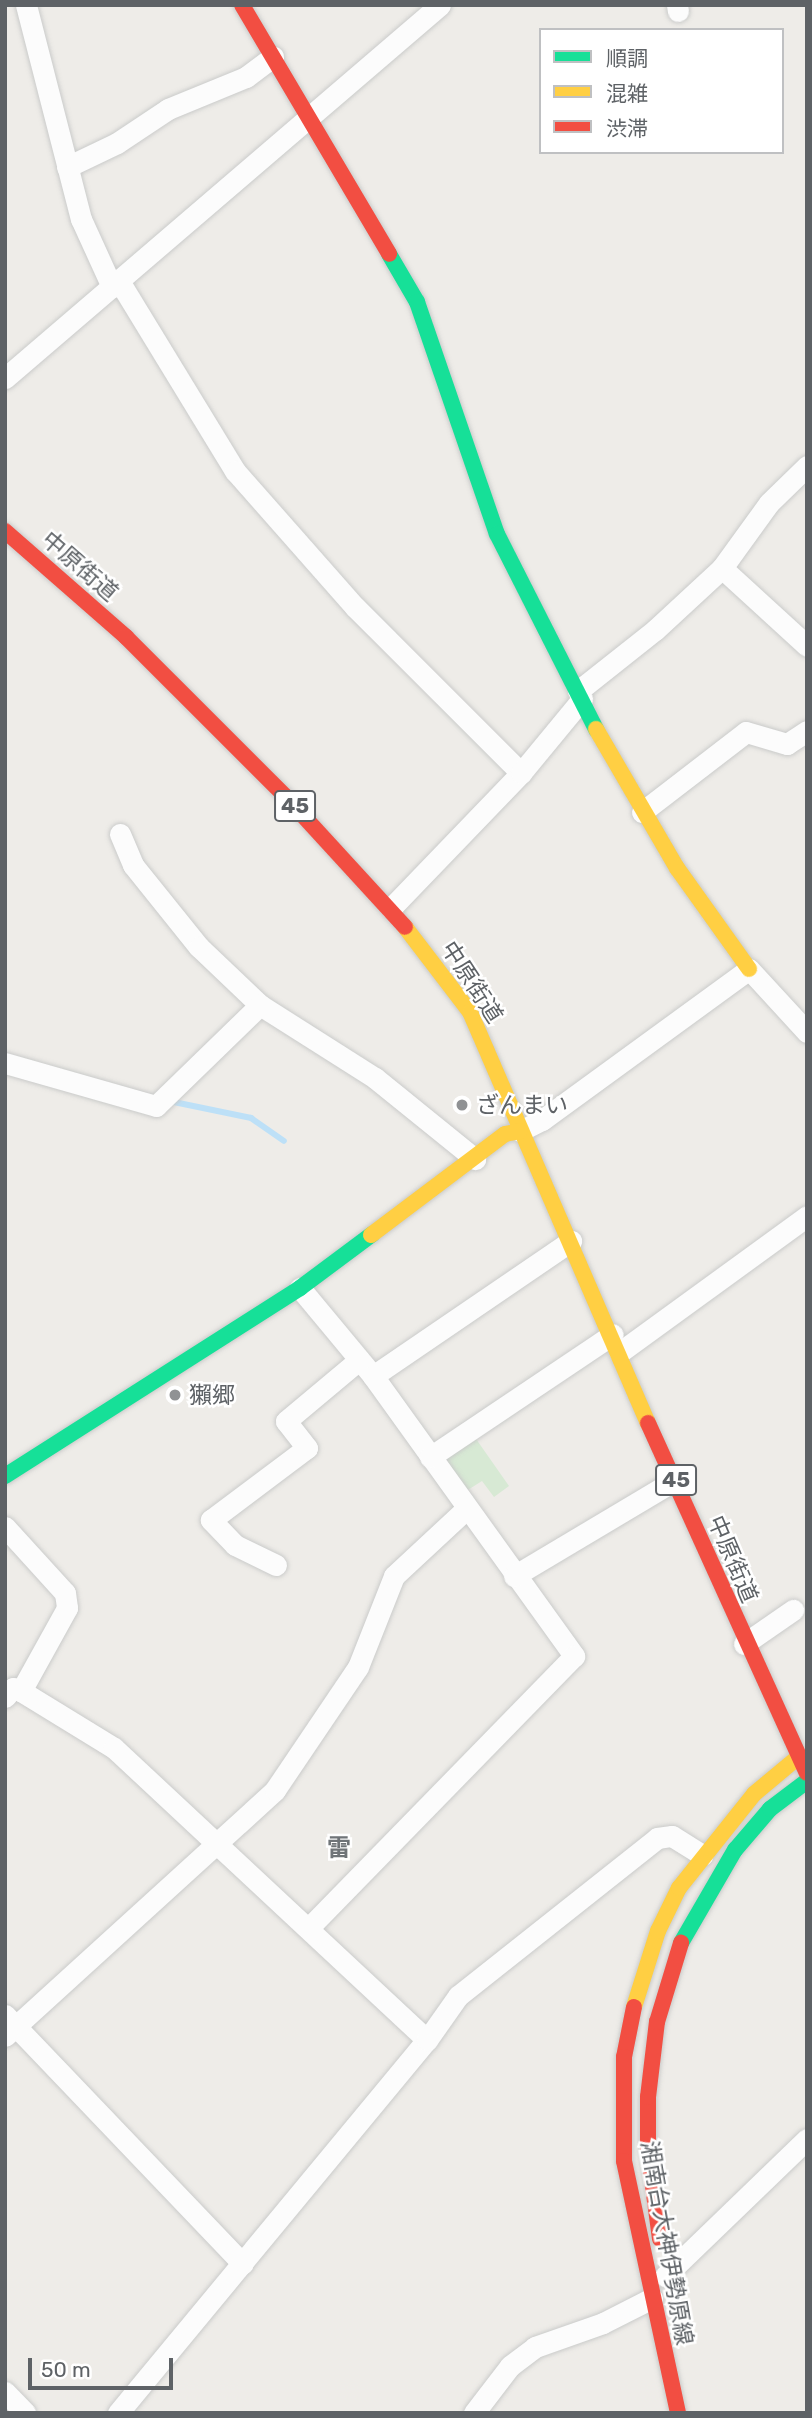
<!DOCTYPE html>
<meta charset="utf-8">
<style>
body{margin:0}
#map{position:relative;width:812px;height:2418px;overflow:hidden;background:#eeece8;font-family:Rubik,"Noto Sans JP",sans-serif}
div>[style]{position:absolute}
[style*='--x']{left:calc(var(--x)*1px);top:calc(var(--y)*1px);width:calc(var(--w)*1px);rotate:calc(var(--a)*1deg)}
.green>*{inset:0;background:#d7e9d4}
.stream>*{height:6px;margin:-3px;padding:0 3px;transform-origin:3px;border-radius:3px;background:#bde0f7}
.roads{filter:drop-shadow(0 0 2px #cacbca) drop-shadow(0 0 2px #cacbca)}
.street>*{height:21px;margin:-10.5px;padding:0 10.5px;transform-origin:10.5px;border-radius:10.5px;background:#fcfcfc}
.fast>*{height:16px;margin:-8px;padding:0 8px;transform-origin:8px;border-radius:8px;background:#16e098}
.slow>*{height:16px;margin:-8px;padding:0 8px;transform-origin:8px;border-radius:8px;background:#ffcf43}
.jam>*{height:16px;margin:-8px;padding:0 8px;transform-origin:8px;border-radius:8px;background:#f24e42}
.dots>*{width:19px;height:19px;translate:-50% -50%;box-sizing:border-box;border:4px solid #fff;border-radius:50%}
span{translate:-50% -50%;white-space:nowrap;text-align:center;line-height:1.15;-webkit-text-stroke:5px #fff;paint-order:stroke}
.shield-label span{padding:2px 5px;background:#fff;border:2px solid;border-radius:5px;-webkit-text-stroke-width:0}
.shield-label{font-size:21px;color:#5e6266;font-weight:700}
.street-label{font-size:23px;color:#5e6266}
.poi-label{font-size:23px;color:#5e6266}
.left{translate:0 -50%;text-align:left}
.neighbourhood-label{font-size:24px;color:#6f7478;font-weight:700}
.frame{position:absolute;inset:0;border:7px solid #5e6266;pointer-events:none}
.legend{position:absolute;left:539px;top:28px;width:245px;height:126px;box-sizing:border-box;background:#fff;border:2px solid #bfc0c2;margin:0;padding:9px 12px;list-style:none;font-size:21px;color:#5e6266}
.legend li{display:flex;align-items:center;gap:14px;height:35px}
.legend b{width:35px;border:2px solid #bfc0c2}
.scale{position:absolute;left:28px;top:2358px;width:145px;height:32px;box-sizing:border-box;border:4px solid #5e6266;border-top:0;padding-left:9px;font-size:21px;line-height:24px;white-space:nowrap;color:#5e6266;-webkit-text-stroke:5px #fff;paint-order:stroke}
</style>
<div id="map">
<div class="green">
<div style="clip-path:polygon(474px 1436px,509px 1486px,494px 1497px,482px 1481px,463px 1493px,444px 1466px,447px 1456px)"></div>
</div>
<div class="stream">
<div style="--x:169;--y:1101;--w:84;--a:11.7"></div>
<div style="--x:251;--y:1118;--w:40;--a:34.9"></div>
</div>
<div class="roads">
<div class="street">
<div style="--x:26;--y:5;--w:221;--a:75.6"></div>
<div style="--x:81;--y:219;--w:75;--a:65.5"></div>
<div style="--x:677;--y:5;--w:6;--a:81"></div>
<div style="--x:67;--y:167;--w:55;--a:-25.6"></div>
<div style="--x:117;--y:143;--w:61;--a:-33.7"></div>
<div style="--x:168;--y:109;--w:84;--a:-22.3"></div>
<div style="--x:246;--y:77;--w:34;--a:-37"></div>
<div style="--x:119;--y:281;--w:223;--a:58.6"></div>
<div style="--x:235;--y:471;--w:181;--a:48.6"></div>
<div style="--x:355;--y:607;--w:235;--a:45"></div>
<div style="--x:5;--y:378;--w:573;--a:-40.61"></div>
<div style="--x:722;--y:568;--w:115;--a:42.5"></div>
<div style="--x:578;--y:691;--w:98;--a:-38.4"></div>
<div style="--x:655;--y:630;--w:91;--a:-42.8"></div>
<div style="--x:722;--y:568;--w:80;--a:-54.1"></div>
<div style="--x:769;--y:503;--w:53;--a:-44.2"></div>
<div style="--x:642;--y:812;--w:131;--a:-37.6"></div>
<div style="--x:746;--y:732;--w:43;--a:16.3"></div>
<div style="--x:787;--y:744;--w:24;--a:-33"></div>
<div style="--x:120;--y:834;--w:34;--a:67"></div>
<div style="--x:133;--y:865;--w:105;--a:51.2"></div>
<div style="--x:199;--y:947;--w:84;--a:43.6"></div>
<div style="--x:260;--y:1005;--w:136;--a:32.4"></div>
<div style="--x:375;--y:1078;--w:129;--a:39"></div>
<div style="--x:391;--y:908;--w:187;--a:-46.1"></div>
<div style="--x:521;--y:773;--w:96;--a:-50.5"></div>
<div style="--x:5;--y:1063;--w:157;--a:15.9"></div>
<div style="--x:156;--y:1106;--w:145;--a:-44.2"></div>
<div style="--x:520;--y:1131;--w:25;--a:-27"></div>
<div style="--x:542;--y:1120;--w:256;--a:-36.1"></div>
<div style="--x:749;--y:969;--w:86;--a:47.4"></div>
<div style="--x:300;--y:1288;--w:114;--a:50.3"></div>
<div style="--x:373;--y:1376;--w:345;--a:54.3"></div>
<div style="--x:574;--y:1656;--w:380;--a:134.3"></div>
<div style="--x:620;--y:1352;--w:231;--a:-36"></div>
<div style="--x:373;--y:1376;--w:240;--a:-34.3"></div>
<div style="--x:430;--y:1457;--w:220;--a:-33.9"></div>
<div style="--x:5;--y:1527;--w:89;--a:47.7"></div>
<div style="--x:65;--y:1593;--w:15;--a:82"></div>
<div style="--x:67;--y:1608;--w:95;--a:119"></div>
<div style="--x:276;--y:1565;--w:46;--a:-154"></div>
<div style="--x:235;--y:1545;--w:35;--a:-134"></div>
<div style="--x:211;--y:1520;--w:120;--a:-36.9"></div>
<div style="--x:307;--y:1448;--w:34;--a:-128"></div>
<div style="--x:286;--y:1421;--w:95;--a:-39.9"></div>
<div style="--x:514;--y:1576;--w:187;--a:-30.8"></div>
<div style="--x:744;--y:1644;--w:60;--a:-34.8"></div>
<div style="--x:5;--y:1697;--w:12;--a:-48"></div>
<div style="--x:13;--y:1688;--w:9;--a:21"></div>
<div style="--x:21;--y:1691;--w:109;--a:31.5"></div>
<div style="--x:114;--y:1748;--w:428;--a:43"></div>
<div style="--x:5;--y:2015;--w:344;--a:46.3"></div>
<div style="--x:5;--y:2036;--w:365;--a:-42.3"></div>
<div style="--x:275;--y:1790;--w:148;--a:-56"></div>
<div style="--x:358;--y:1667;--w:98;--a:-68.4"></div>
<div style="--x:394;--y:1576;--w:98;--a:-42.9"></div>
<div style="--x:665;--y:2276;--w:197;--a:-44"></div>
<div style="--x:5;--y:2392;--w:29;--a:46"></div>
<div style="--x:118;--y:2413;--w:484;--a:-50.4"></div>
<div style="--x:427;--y:2040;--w:54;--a:-54.8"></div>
<div style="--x:458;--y:1996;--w:254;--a:-38.4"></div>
<div style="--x:657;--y:1838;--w:15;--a:-8"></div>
<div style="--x:672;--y:1836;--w:36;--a:32"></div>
<div style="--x:474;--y:2413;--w:59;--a:-52.5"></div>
<div style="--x:510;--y:2366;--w:31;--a:-37"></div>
<div style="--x:535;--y:2347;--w:72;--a:-19.4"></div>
<div style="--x:603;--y:2323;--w:55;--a:-27"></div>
</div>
<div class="fast">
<div style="--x:389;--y:254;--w:56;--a:59.7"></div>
<div style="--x:417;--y:302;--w:245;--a:71"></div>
<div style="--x:497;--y:534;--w:219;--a:63.1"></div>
<div style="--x:5;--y:1476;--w:350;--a:-32.5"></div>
<div style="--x:300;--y:1288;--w:89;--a:-36.7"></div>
<div style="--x:681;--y:1943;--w:108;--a:-59.9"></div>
<div style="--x:735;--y:1850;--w:54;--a:-49.5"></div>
<div style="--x:770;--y:1809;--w:46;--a:-37.1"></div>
</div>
<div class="slow">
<div style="--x:596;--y:729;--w:161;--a:59.8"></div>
<div style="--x:677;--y:868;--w:124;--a:54.5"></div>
<div style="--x:405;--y:927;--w:107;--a:52.6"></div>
<div style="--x:470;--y:1012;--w:448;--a:66.6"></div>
<div style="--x:371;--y:1235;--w:168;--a:-37"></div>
<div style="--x:505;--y:1134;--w:15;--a:-11"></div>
<div style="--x:634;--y:2007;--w:80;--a:-72.5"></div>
<div style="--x:658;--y:1931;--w:48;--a:-64"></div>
<div style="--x:679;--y:1888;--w:120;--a:-51.4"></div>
<div style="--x:754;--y:1794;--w:56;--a:-39.9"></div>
</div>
<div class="jam">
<div style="--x:242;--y:5;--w:289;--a:59.4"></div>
<div style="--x:5;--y:531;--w:161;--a:41.2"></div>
<div style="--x:126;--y:637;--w:226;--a:45"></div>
<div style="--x:286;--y:797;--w:176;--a:47.5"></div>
<div style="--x:648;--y:1423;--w:384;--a:65.6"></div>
<div style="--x:634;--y:2007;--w:51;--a:101.3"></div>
<div style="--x:624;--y:2057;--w:104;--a:90"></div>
<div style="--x:624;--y:2161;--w:258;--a:77.9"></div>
<div style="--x:660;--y:2239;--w:91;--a:-97.6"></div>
<div style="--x:648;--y:2149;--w:52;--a:-90"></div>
<div style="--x:648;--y:2097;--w:76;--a:-83.2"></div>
<div style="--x:657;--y:2022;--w:83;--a:-73.1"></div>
</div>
</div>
<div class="dots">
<div style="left:462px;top:1105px;background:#909294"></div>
<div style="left:175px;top:1395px;background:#909294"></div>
</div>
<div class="shield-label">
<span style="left:295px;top:806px">45</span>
<span style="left:676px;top:1480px">45</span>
</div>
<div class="street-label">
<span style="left:80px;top:566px;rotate:41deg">中原街道</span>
<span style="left:472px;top:982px;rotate:57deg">中原街道</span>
<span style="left:733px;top:1559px;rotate:67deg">中原街道</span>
<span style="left:667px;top:2243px;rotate:80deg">湘南台大神伊勢原線</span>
</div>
<div class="poi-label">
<span class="left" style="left:476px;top:1105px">ざんまい</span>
<span class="left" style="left:189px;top:1395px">獺郷</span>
</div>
<div class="neighbourhood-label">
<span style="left:339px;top:1849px">雷</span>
</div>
<div class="frame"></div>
<ul class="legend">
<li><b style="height:9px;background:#16e098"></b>順調</li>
<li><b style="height:9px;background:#ffcf43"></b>混雑</li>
<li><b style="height:9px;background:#f24e42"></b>渋滞</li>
</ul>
<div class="scale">50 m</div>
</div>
